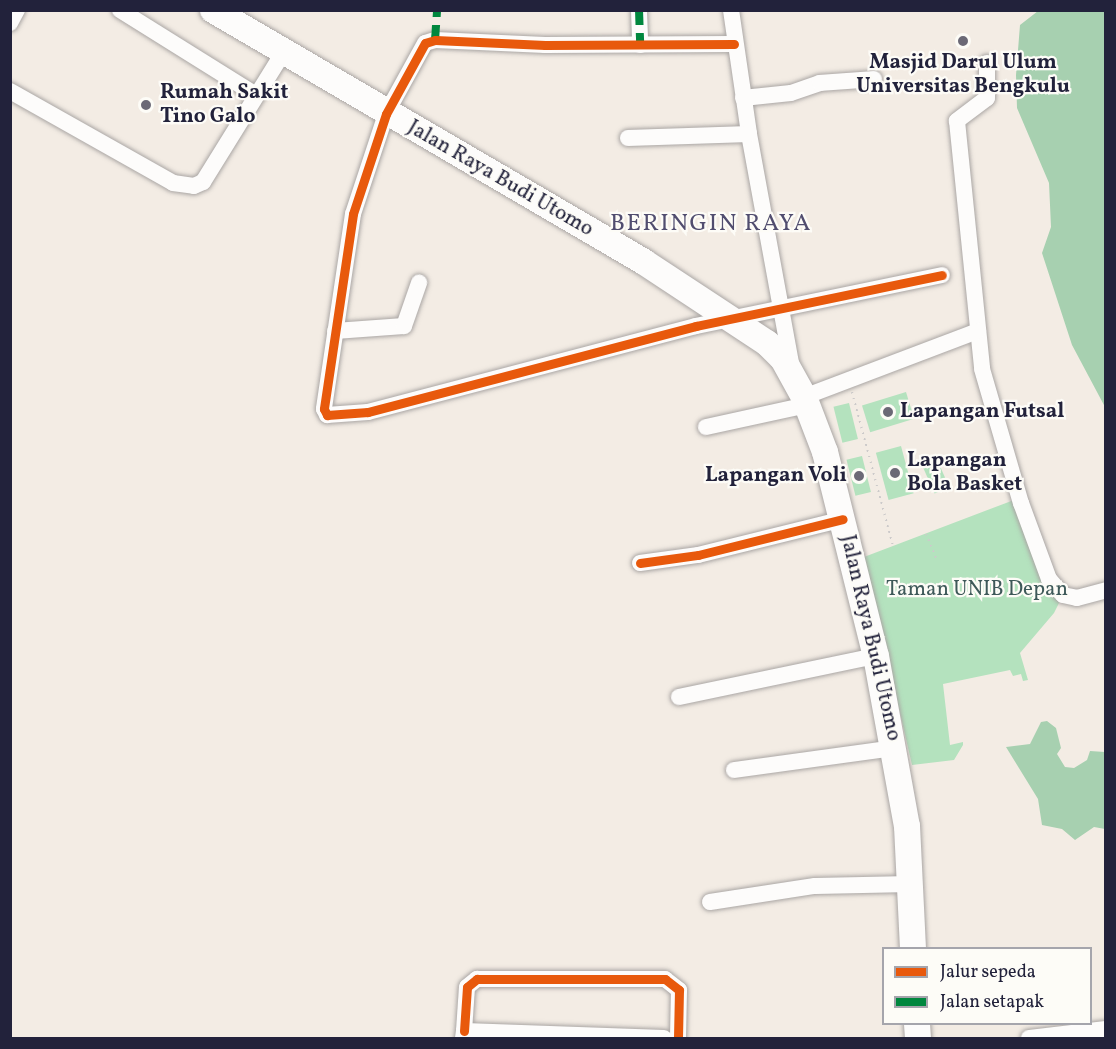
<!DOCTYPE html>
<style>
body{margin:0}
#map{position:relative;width:1116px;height:1049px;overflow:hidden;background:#f3ece4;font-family:Vollkorn,serif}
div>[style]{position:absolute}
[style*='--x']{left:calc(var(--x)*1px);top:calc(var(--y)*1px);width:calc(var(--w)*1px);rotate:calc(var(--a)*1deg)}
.green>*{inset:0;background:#b4e2be;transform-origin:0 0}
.forest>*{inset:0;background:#a7d0b0}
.path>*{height:2px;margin-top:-1px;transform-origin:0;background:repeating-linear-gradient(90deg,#cccaca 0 1.5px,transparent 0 6px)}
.roads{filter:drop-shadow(0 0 2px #aaa6a4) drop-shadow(0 0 2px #aaa6a4)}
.minor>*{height:16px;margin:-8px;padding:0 8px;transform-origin:8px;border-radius:8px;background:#fdfcfb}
.highway>*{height:26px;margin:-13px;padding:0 13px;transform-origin:13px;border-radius:13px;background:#fdfcfb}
.quiet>*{height:8px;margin-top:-4px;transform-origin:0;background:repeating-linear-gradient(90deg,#00873e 0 15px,transparent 0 23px)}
.cycleway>*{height:9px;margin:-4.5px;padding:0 4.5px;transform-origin:4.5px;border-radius:4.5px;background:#e8590c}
.dots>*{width:16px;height:16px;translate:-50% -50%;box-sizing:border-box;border:3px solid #fdfcf7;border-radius:50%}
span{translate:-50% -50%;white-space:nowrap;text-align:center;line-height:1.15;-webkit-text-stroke:4.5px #fdfcf7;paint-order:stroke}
.poi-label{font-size:21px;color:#22223b;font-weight:700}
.left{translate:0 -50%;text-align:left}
.right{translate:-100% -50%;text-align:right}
.street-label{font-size:21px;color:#22223b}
.park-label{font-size:21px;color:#3e5959}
.quarter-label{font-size:24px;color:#514d6f;letter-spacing:1.5px}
.frame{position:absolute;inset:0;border:12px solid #22223b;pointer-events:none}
.legend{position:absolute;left:882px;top:947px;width:210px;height:78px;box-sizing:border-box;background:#fdfcf7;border:2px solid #a5a5ac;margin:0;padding:8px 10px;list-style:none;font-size:18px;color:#22223b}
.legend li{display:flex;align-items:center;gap:12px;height:30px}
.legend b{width:30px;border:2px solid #a5a5ac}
</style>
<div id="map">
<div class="green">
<div style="left:906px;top:392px;width:28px;height:46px;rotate:73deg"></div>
<div style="left:849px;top:403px;width:37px;height:16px;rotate:76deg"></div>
<div style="left:901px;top:446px;width:49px;height:26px;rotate:75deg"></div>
<div style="left:935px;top:455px;width:35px;height:16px;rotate:66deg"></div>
<div style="left:862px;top:456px;width:37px;height:16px;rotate:76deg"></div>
<div style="clip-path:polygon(1019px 498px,1063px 595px,1054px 613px,1020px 653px,1028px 680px,1023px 681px,1021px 674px,1013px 676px,1010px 670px,943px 684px,950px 745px,963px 742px,963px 745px,954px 760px,912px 765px,864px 557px)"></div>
</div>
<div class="forest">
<div style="clip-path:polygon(1038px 11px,1105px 11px,1105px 407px,1072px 345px,1042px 253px,1051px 227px,1049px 183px,1017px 108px,1016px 75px,1020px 25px)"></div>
<div style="clip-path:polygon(1047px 721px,1056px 728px,1061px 748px,1057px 754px,1065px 767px,1074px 768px,1087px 760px,1090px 751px,1105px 752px,1105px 829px,1094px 827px,1075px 840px,1062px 829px,1042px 825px,1038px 799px,1006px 747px,1030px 744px,1041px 722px)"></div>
</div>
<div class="path">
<div style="--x:852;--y:392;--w:159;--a:75.1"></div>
<div style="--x:926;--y:534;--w:28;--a:67"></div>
</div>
<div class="roads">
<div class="minor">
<div style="--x:120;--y:10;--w:160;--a:32"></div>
<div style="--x:639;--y:10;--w:35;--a:88"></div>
<div style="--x:731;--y:10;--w:125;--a:81.7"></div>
<div style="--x:749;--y:134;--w:238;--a:79.6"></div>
<div style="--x:10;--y:23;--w:15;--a:-62"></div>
<div style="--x:734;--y:44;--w:189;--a:179.7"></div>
<div style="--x:545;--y:45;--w:110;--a:-177.4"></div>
<div style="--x:435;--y:40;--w:10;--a:163"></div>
<div style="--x:425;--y:43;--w:81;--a:118.8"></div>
<div style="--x:386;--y:114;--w:105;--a:108.3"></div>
<div style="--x:353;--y:214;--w:197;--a:98.5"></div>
<div style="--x:324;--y:409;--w:7;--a:63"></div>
<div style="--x:327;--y:415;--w:41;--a:-4.2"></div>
<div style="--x:368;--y:412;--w:339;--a:-14.7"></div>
<div style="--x:696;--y:326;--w:251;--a:-11.7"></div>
<div style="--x:987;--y:63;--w:35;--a:90"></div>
<div style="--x:987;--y:98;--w:38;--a:143"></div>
<div style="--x:957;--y:121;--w:249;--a:84.2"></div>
<div style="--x:982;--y:369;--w:140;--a:73.8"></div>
<div style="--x:1021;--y:503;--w:81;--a:69.8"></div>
<div style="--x:1049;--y:579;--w:21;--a:49"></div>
<div style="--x:1063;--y:595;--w:14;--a:12"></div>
<div style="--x:1077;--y:598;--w:30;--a:-15"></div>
<div style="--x:10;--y:91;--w:187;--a:29.4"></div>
<div style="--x:173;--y:183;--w:21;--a:8"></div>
<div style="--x:194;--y:186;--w:10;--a:-24"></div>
<div style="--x:203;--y:182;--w:155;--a:-58.2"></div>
<div style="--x:743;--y:98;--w:48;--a:-5.9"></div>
<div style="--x:791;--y:93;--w:31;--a:-19"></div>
<div style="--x:820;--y:83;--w:54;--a:-4.2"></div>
<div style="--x:628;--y:138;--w:121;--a:-1.9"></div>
<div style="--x:335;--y:331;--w:69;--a:-4.1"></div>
<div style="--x:404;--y:326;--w:46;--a:-70.8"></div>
<div style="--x:804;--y:397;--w:186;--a:-20.8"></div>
<div style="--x:706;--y:427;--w:103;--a:-12.3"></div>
<div style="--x:640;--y:563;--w:59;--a:-7.9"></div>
<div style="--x:698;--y:555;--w:149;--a:-13.9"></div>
<div style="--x:679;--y:697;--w:201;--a:-11.8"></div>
<div style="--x:734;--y:770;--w:162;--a:-7.8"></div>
<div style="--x:710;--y:902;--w:106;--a:-8.7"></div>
<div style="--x:815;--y:886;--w:96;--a:-1.2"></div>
<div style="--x:464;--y:1031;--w:44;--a:-86.1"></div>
<div style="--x:467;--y:987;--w:13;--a:-39"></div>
<div style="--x:477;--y:979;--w:188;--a:0"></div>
<div style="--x:665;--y:979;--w:18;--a:38"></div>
<div style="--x:679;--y:990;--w:48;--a:91.2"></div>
<div style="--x:463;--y:1038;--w:7;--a:-82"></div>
<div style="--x:464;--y:1031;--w:200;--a:2"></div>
<div style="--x:1029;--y:1038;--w:78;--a:-6.7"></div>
</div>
<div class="highway">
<div style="--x:213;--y:10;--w:499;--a:30.3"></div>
<div style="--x:644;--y:262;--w:147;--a:33.4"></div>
<div style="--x:767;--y:343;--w:23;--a:45"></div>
<div style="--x:783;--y:359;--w:43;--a:61.1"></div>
<div style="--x:804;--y:397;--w:59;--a:69.1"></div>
<div style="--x:825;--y:452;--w:210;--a:76"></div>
<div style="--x:876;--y:656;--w:173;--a:79.7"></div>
<div style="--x:907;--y:826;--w:122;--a:87.2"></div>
<div style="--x:917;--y:1024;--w:14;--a:86"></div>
</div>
</div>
<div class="quiet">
<div style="--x:639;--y:10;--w:35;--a:88"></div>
<div style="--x:435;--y:40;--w:30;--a:-86"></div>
</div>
<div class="cycleway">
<div style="--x:734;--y:44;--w:189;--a:179.7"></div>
<div style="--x:545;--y:45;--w:110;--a:-177.4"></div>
<div style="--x:435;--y:40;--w:10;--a:163"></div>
<div style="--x:425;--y:43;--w:81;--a:118.8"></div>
<div style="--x:386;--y:114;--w:105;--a:108.3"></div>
<div style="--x:353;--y:214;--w:197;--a:98.5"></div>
<div style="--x:324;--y:409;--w:7;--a:63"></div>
<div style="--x:327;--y:415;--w:41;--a:-4.2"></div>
<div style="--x:368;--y:412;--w:339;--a:-14.7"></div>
<div style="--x:696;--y:326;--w:251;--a:-11.7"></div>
<div style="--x:640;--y:563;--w:59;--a:-7.9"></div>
<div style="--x:698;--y:555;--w:149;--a:-13.9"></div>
<div style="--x:464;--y:1031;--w:44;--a:-86.1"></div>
<div style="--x:467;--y:987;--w:13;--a:-39"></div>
<div style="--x:477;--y:979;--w:188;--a:0"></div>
<div style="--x:665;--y:979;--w:18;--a:38"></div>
<div style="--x:679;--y:990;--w:48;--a:91.2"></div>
</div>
<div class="dots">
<div style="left:963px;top:41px;background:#6b6976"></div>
<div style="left:146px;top:105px;background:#6b6976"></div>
<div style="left:888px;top:412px;background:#6b6976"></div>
<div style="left:895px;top:473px;background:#6b6976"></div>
<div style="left:859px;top:476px;background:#6b6976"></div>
</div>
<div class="poi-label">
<span style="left:963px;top:75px">Masjid Darul Ulum<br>Universitas Bengkulu</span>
<span class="left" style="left:160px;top:105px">Rumah Sakit<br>Tino Galo</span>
<span class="left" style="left:900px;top:412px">Lapangan Futsal</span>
<span class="left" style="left:907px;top:473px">Lapangan<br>Bola Basket</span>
<span class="right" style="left:847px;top:476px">Lapangan Voli</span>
</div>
<div class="street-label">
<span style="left:500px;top:179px;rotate:30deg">Jalan Raya Budi Utomo</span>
<span style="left:870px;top:638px;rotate:77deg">Jalan Raya Budi Utomo</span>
</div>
<div class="park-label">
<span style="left:977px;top:590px">Taman UNIB Depan</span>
</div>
<div class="quarter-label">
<span style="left:711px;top:225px">BERINGIN RAYA</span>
</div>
<div class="frame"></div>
<ul class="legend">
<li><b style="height:8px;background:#e8590c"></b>Jalur sepeda</li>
<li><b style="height:8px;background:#00873e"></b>Jalan setapak</li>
</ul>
</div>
